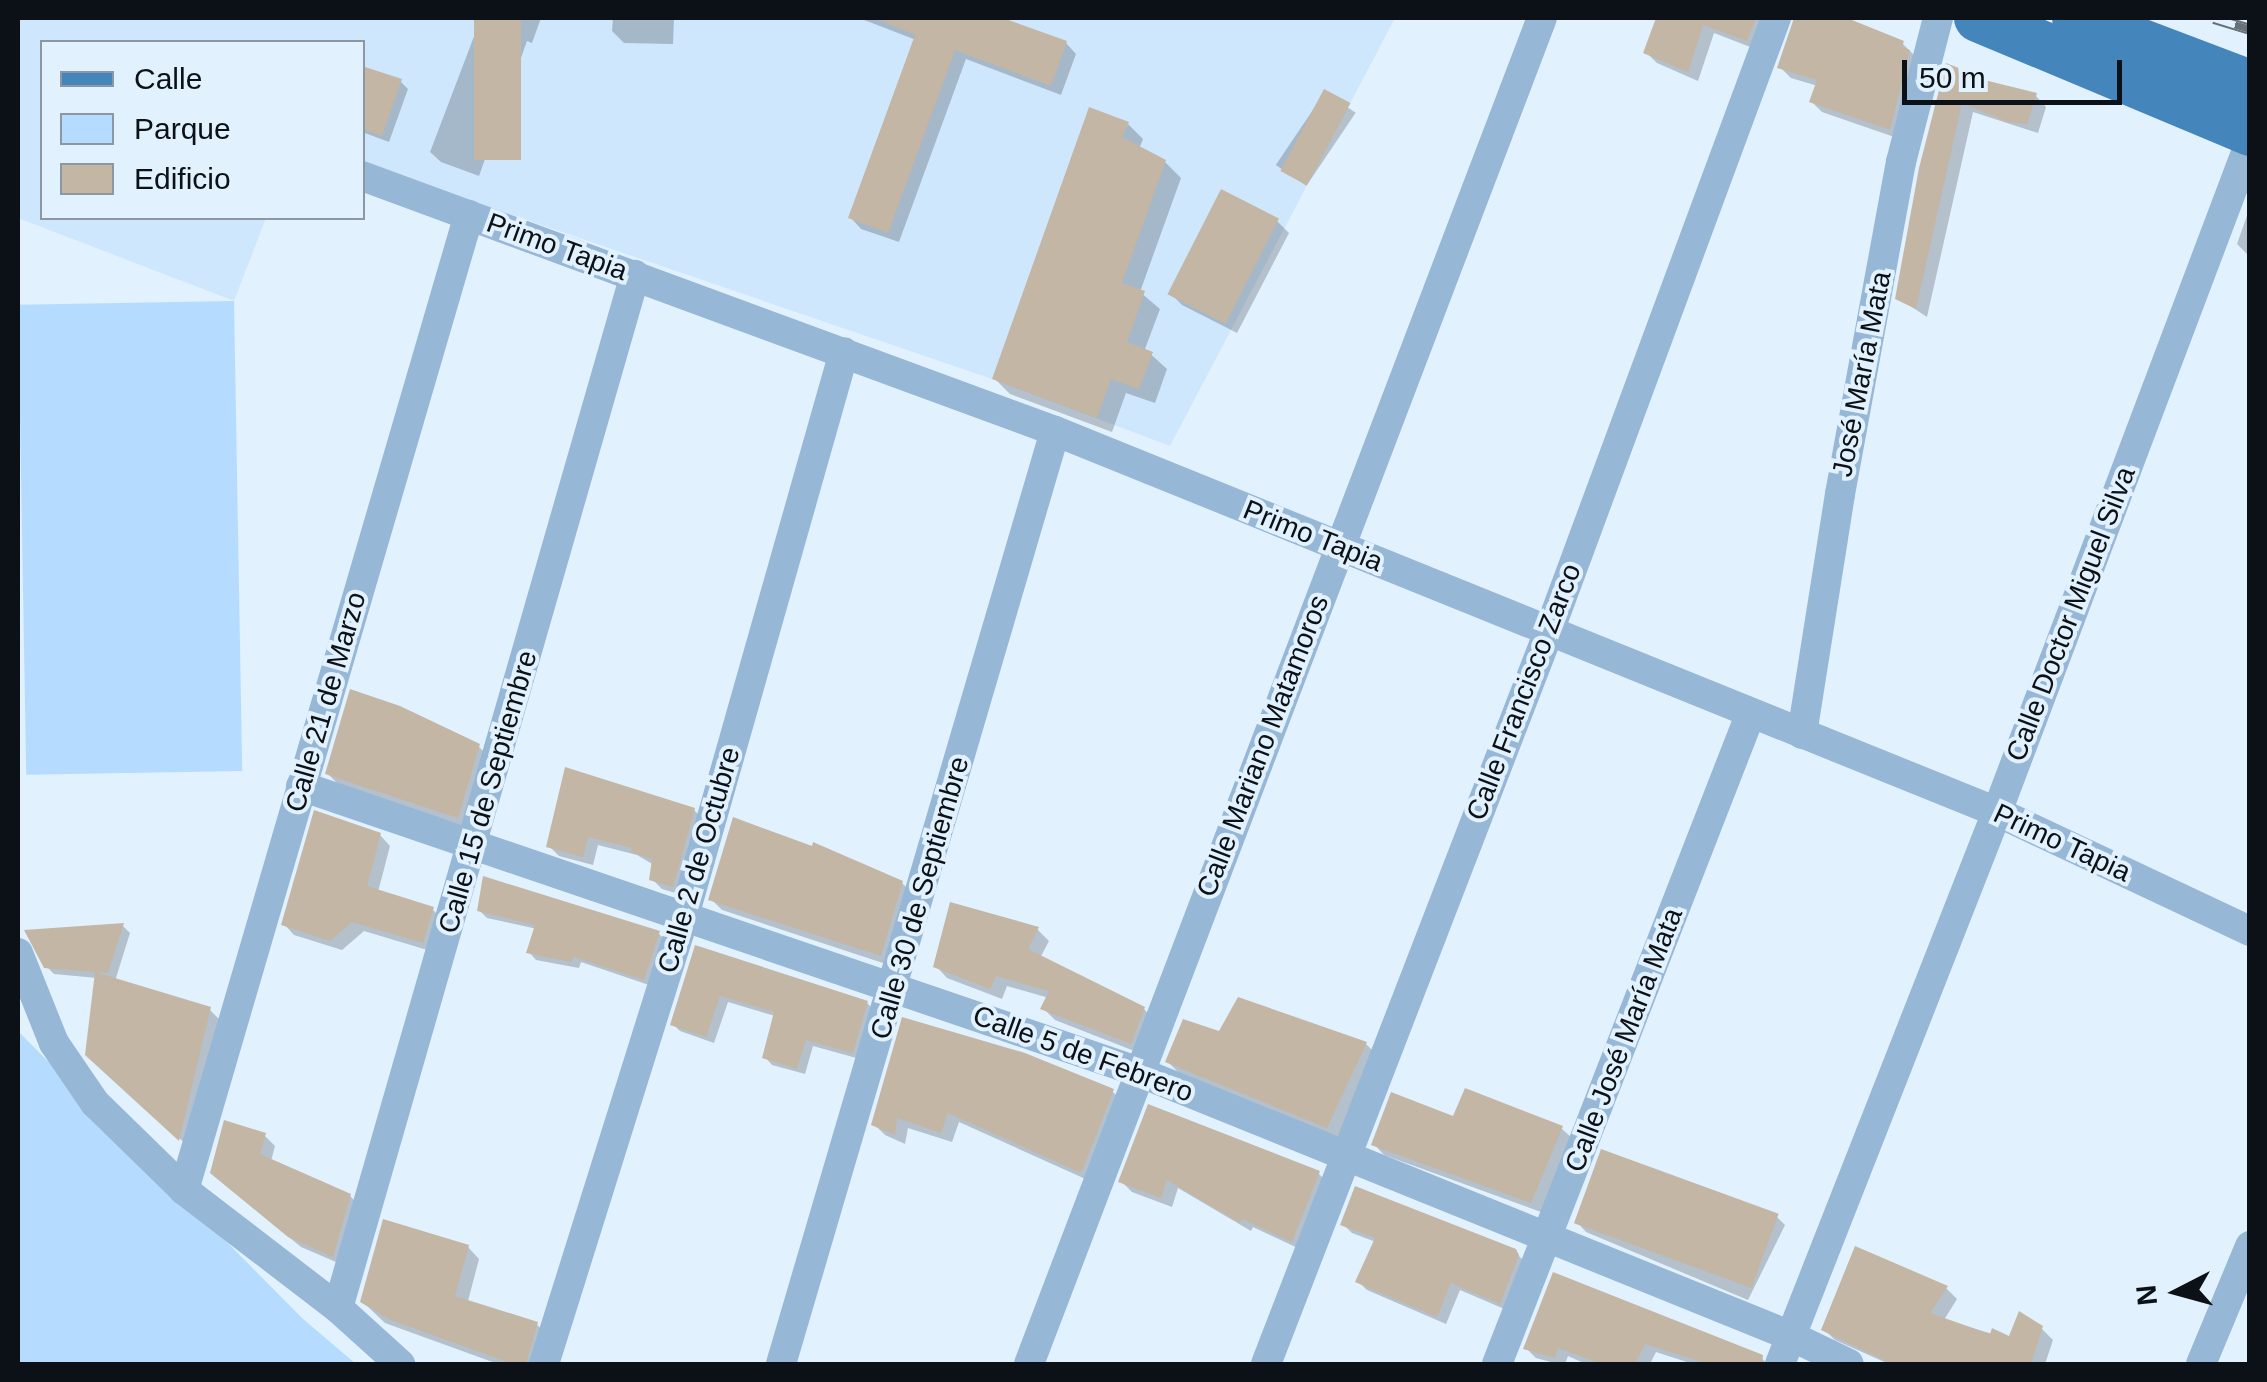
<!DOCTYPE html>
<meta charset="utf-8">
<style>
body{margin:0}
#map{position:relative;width:2267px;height:1382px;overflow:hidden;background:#e2f1fe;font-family:Arial,sans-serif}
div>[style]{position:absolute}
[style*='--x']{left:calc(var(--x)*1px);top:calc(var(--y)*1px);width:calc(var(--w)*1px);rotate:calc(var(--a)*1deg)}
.built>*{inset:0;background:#cfe7fd}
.green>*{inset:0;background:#b5dcff;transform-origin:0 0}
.shadow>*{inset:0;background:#0003;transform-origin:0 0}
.building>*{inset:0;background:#c3b6a4;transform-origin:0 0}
.street>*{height:30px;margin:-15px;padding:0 15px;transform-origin:15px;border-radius:15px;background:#96b7d5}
.primary>*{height:48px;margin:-24px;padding:0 24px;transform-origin:24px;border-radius:24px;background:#4486bb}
.rail>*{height:11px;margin-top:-5.5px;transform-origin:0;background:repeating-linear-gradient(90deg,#e2f1fe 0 22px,#667078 0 44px);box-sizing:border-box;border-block:2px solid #667078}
span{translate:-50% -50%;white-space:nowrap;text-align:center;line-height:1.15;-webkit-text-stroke:8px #e2f1fe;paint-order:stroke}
.street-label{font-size:28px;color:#0b1116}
.frame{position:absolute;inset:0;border:20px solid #0b1116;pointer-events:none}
.legend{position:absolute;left:40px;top:40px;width:325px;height:180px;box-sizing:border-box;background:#e2f1fe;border:2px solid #8c97a1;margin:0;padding:12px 18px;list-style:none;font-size:30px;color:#0b1116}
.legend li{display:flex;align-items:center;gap:20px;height:50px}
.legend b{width:50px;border:2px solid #8c97a1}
.north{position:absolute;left:2127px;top:1242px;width:100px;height:100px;-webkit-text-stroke:8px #e2f1fe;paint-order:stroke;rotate:264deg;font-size:28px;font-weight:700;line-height:40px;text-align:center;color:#0b1116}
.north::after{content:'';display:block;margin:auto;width:35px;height:45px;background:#0b1116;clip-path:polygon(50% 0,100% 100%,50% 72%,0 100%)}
.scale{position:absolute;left:1902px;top:60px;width:220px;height:45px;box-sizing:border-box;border:5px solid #0b1116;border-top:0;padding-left:12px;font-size:30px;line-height:35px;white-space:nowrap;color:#0b1116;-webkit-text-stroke:8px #e2f1fe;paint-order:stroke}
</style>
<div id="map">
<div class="built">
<div style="clip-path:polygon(18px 18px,1395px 18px,1170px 446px,992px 379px,363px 164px,362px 42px,42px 42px,42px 218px,266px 218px,234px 301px,18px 218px)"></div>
</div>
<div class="green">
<div style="left:234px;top:301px;width:470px;height:216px;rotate:89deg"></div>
<div style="clip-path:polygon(18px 1031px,302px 1318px,356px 1364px,18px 1364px)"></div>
</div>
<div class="shadow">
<div style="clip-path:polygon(481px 18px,541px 18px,532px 43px,527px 41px,479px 176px,441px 162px,430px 152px)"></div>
<div style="clip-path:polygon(613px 18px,674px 18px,673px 44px,624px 43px,612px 31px)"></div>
<div style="clip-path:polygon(859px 18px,998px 18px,1066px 43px,1076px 54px,1061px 95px,966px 59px,899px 242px,861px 229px,851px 218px,916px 40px)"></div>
<div style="clip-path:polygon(1659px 18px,1772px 18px,1758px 50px,1714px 33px,1698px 81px,1657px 63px,1646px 52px)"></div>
<div style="clip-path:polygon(1797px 18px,1835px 18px,1902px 43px,1913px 54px,1920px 63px,1900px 139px,1822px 112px,1812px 102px,1818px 86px,1791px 78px,1780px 67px)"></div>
<div style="clip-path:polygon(362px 68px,400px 81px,408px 89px,389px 142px,362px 132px)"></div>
<div style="clip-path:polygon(1968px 74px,1973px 79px,2036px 96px,2046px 107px,2038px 133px,1973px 112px,1927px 317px,1898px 298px)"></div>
<div style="left:1325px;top:92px;width:37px;height:88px;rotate:34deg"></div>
<div style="clip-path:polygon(1128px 124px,1143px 139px,1139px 149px,1165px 162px,1181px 178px,1140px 292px,1160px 309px,1145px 349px,1167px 369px,1155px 403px,1126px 393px,1112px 432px,1010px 394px,995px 379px)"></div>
<div style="clip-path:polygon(2250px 207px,2250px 257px,2237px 244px)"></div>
<div style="clip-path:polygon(1277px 221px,1289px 233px,1237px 333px,1182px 305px,1170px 293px)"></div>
<div style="clip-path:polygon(478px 746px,490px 758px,470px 828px,339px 785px,328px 774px)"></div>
<div style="clip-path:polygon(694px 810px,704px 820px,682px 895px,662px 889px,652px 879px,654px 865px,637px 855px,598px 845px,593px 865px,559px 856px,549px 846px)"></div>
<div style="clip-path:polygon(380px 835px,390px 846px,378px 892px,432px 909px,443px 920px,434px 952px,364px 931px,342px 950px,294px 935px,284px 924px)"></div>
<div style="clip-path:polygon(814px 849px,902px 883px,913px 894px,892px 966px,722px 910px,711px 899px)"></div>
<div style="clip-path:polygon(480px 911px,658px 933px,666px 941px,652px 986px,581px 962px,579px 968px,536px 960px,529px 952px,537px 929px,487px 918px)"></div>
<div style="clip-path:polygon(123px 926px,130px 933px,115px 981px,209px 1009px,220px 1020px,189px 1147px,87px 1054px,97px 978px,54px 974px,46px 966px)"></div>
<div style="clip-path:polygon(1037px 929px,1049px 941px,1040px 958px,1144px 1009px,1155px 1021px,1142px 1054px,1055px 1020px,1043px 1008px,1049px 998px,1007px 986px,1002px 999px,947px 978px,936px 966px)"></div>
<div style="clip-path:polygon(696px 948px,867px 1003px,874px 1010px,860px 1059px,813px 1046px,805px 1074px,772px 1065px,765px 1057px,775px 1016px,728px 1002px,714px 1043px,680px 1031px,673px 1024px)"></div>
<div style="clip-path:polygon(904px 1020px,1112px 1091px,1123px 1102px,1090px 1181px,959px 1122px,952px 1142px,908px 1128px,905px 1144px,885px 1135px,874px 1124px)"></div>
<div style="clip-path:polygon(1366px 1044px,1377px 1055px,1339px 1138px,1179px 1073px,1168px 1062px)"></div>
<div style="clip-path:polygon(1455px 1119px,1561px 1128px,1572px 1138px,1541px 1212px,1384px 1155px,1374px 1144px)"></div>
<div style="clip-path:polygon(264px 1135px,275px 1146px,271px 1161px,350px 1196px,360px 1206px,343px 1265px,301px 1247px,223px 1183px)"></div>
<div style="clip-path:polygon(1319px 1174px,1329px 1184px,1302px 1250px,1253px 1227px,1251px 1231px,1178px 1188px,1172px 1207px,1132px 1192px,1121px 1181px)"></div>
<div style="clip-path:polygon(1777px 1217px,1785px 1225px,1748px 1300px,1586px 1232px,1578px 1223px)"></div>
<div style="clip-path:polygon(1343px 1224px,1514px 1251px,1524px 1261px,1509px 1311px,1460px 1290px,1446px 1324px,1367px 1290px,1358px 1281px,1376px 1242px,1352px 1233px)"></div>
<div style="clip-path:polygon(468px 1247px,479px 1259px,468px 1301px,536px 1324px,548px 1335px,541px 1364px,498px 1364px,385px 1323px,363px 1302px)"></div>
<div style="clip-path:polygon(1555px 1275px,1759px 1356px,1768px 1364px,1693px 1364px,1656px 1352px,1650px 1364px,1586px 1364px,1568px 1356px,1565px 1364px,1558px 1364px,1536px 1358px,1526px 1348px)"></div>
<div style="clip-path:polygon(1946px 1288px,1957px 1299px,1944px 1320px,2010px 1339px,2041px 1328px,2053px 1340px,2045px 1364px,1889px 1364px,1835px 1340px,1824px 1329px)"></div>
</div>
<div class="building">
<div style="left:474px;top:18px;width:47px;height:142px"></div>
<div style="clip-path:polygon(874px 18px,1003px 18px,1067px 41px,1051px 86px,955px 50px,888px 233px,848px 218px,915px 35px)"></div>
<div style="clip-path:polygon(1656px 18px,1756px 18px,1747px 41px,1703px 25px,1688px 72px,1643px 53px)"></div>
<div style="clip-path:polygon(1794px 18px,1847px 18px,1904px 41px,1902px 47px,1910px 50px,1890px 130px,1809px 102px,1817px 80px,1777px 68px)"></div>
<div style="clip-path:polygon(1946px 63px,1969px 72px,1968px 76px,2037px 93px,2027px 124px,2008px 122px,1962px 103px,1916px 309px,1895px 299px,1919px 168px)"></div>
<div style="clip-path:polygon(362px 66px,402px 79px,382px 136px,362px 129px)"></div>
<div style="left:1324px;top:89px;width:30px;height:93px;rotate:28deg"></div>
<div style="clip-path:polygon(1089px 107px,1129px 122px,1122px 137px,1166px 160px,1122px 283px,1145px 291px,1127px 342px,1153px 352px,1139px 389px,1111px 379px,1097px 418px,992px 379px)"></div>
<div style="left:1221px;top:189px;width:65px;height:118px;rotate:27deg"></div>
<div style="clip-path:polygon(350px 689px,400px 706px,480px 744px,458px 818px,325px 774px)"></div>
<div style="clip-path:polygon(565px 767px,695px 808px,673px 887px,649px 880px,652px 859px,630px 852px,632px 848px,588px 837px,583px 857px,546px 847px)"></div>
<div style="clip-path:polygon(314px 810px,381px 833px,367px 886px,434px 907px,423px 943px,352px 922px,330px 941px,281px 925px)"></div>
<div style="clip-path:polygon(733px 817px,812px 846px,813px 842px,903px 881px,881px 956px,708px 900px)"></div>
<div style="clip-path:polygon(483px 876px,660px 931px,644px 980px,574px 957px,571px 962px,526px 953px,535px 925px,477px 911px)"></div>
<div style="clip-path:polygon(950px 902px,1039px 927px,1028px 949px,1145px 1007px,1131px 1044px,1040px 1009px,1049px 991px,996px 976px,990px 989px,933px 967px)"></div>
<div style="clip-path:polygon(124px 923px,108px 973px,44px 968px,24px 930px)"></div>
<div style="clip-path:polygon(695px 945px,868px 1001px,853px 1053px,806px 1040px,797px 1069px,762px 1058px,774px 1012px,720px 996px,706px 1037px,670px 1025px)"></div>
<div style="clip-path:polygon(95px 972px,211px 1007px,179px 1141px,85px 1055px)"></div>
<div style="clip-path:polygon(1238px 997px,1367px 1042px,1327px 1128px,1165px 1062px,1183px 1019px,1219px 1031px)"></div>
<div style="clip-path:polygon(902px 1017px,1025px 1053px,1114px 1089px,1083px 1169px,1079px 1172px,948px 1113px,941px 1133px,897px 1118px,895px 1135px,871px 1125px)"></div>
<div style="clip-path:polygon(1465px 1088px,1563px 1126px,1531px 1203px,1371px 1145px,1391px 1092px,1453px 1116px)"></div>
<div style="clip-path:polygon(1148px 1104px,1320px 1171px,1292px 1242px,1242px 1219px,1240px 1223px,1167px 1180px,1161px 1198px,1118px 1182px)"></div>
<div style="clip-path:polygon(224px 1120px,266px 1133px,260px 1154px,351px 1194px,333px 1257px,288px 1237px,210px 1173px)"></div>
<div style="left:1601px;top:1149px;width:189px;height:79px;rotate:20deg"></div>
<div style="clip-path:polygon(1355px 1186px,1516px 1249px,1519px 1255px,1500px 1304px,1451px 1283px,1437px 1317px,1355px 1282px,1375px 1238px,1340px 1225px)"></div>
<div style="clip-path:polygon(383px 1219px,469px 1245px,455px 1296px,538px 1322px,526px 1364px,513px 1364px,391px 1320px,360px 1302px)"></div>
<div style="clip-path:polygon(1855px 1246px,1948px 1286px,1930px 1313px,1990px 1334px,1992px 1328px,2009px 1336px,2019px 1311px,2043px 1326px,2031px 1364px,1892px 1364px,1821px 1330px)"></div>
<div style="clip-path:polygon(1553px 1272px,1763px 1355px,1762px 1364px,1708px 1364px,1645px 1344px,1635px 1364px,1602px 1364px,1558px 1348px,1555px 1358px,1523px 1349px)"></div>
</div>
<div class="street">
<div style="--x:362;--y:176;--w:738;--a:20.2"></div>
<div style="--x:1055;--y:431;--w:1016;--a:22.02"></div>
<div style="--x:1997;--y:812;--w:280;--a:25.2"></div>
<div style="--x:1802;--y:734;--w:243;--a:-81"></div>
<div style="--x:1840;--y:494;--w:338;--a:-79.6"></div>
<div style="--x:1901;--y:162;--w:149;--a:-75.6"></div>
<div style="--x:301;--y:786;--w:885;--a:18.84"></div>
<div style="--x:1139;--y:1072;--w:703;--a:22.04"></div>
<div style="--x:1791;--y:1336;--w:64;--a:25.8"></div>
<div style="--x:18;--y:953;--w:97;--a:68.2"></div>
<div style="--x:54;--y:1043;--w:73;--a:55.7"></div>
<div style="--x:95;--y:1103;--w:124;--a:44.3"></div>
<div style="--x:184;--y:1190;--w:194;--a:37.5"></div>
<div style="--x:338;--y:1308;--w:84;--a:42.1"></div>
<div style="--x:184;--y:1190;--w:1016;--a:-73.71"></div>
<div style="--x:338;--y:1308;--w:1075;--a:-73.96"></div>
<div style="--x:544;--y:1364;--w:469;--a:-72.6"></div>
<div style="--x:684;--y:916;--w:586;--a:-74.16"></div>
<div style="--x:781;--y:1364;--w:972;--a:-73.63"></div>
<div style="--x:1029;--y:1364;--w:1440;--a:-69.14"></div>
<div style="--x:1266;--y:1364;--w:783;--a:-68.88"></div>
<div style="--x:1548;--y:634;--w:657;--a:-69.69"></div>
<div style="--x:1497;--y:1364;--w:697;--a:-68.7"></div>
<div style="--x:1780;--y:1364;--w:593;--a:-68.54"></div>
<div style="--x:1997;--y:812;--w:716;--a:-69.31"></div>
<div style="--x:2201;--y:1364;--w:128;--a:-67.4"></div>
</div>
<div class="primary">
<div style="--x:1978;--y:18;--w:295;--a:22.7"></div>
<div style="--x:2076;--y:18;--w:186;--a:20.8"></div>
</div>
<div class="rail">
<div style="--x:2214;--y:18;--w:38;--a:17"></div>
</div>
<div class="street-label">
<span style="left:557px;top:247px;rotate:20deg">Primo Tapia</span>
<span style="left:1862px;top:374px;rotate:-79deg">José María Mata</span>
<span style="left:1313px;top:536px;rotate:22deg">Primo Tapia</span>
<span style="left:2071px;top:614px;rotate:-69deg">Calle Doctor Miguel Silva</span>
<span style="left:1524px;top:692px;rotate:-69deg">Calle Francisco Zarco</span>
<span style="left:326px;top:702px;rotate:-74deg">Calle 21 de Marzo</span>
<span style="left:1263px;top:746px;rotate:-69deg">Calle Mariano Matamoros</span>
<span style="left:488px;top:792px;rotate:-74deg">Calle 15 de Septiembre</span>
<span style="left:2062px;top:843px;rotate:25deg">Primo Tapia</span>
<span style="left:699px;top:860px;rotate:-74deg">Calle 2 de Octubre</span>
<span style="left:920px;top:898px;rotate:-74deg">Calle 30 de Septiembre</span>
<span style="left:1624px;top:1040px;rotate:-69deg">Calle José María Mata</span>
<span style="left:1083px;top:1054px;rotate:20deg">Calle 5 de Febrero</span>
</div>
<div class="frame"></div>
<ul class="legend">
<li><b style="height:12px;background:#4486bb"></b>Calle</li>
<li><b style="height:28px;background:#b5dcff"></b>Parque</li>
<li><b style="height:28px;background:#c3b6a4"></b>Edificio</li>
</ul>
<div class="north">N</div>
<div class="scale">50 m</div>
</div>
